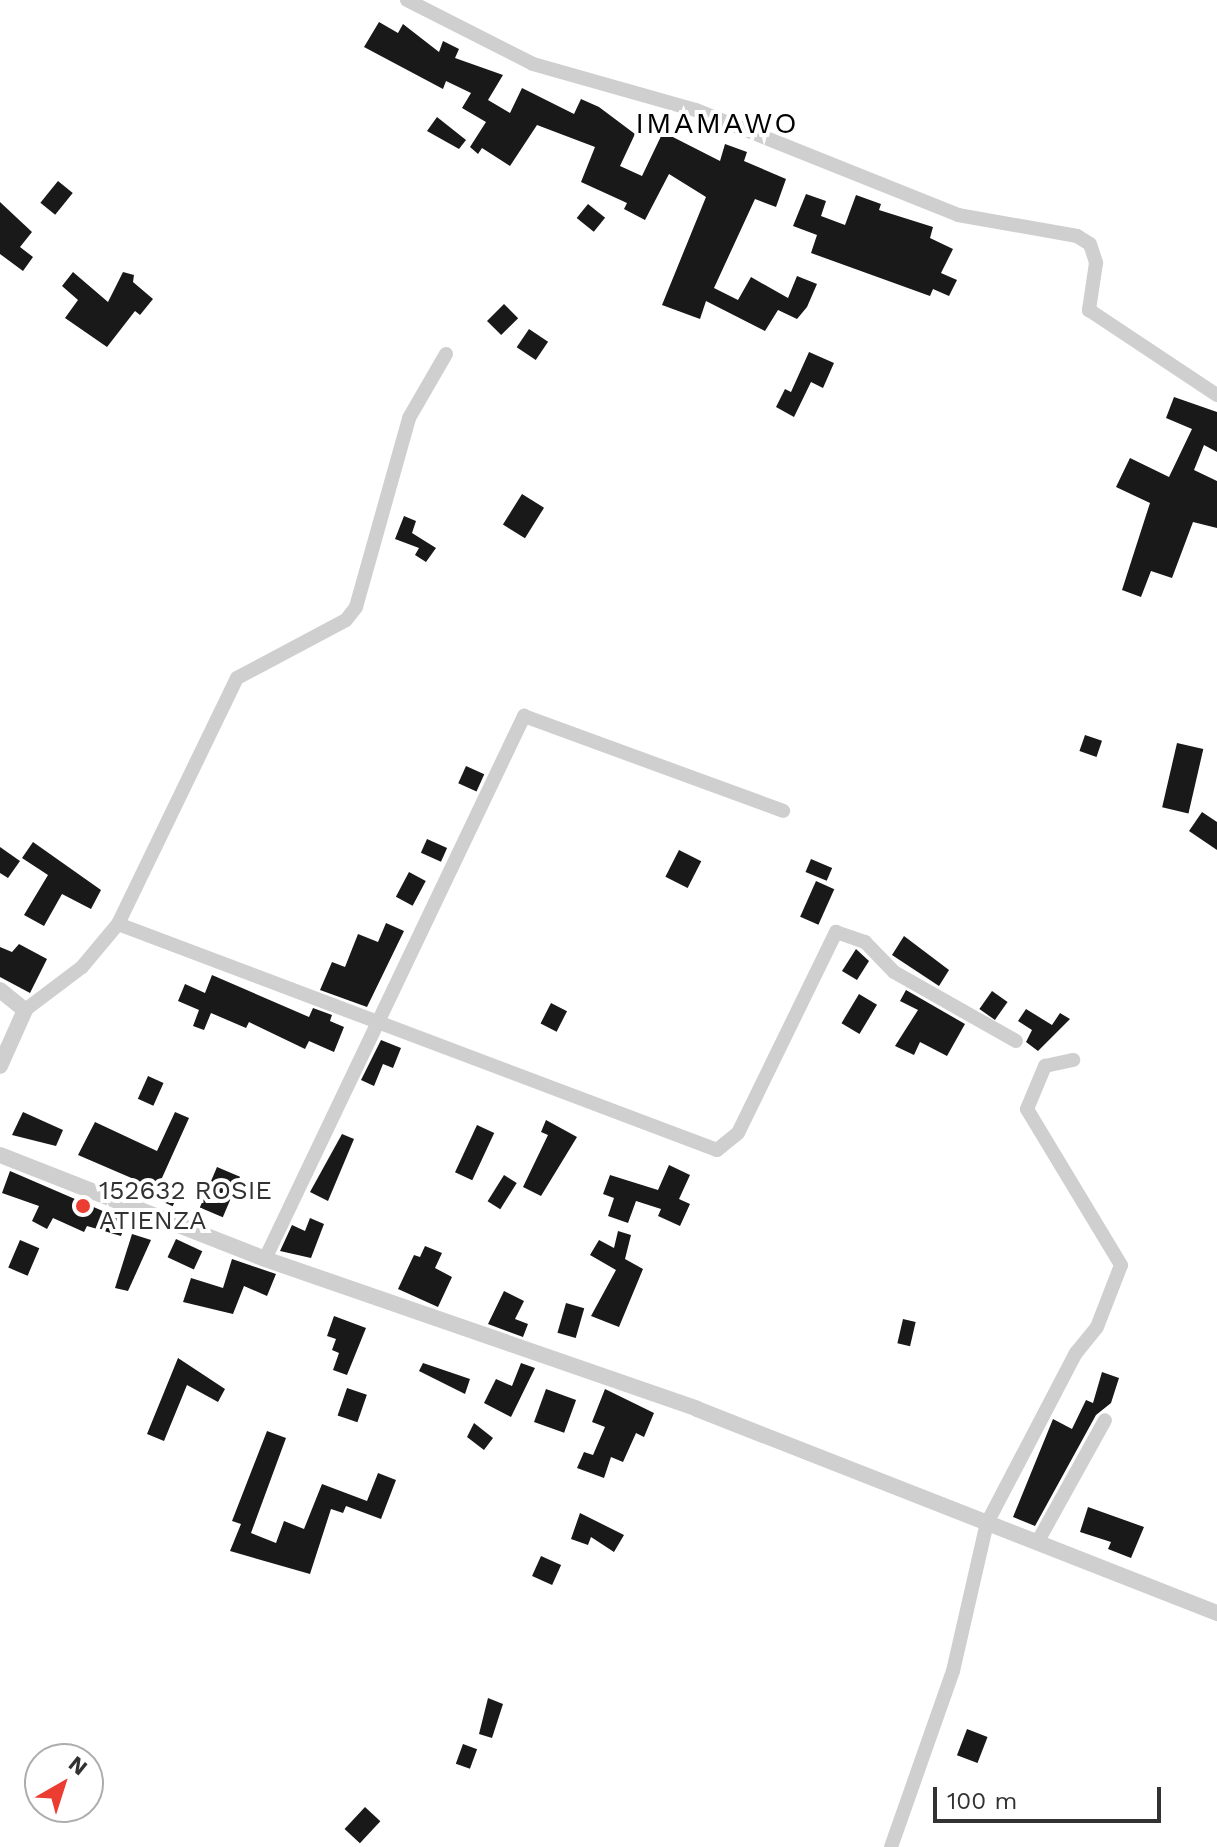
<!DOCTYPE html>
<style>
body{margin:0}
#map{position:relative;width:1217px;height:1847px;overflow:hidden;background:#fff;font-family:"Work Sans",sans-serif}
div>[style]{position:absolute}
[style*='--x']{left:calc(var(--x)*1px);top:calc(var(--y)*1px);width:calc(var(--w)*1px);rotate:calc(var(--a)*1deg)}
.building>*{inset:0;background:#191919;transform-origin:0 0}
.minor>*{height:14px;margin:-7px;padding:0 7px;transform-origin:7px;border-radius:7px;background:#cfcfcf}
.tertiary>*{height:16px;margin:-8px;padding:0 8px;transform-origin:8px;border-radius:8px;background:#cfcfcf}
.dots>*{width:22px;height:22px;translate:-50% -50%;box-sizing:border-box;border:4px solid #fff;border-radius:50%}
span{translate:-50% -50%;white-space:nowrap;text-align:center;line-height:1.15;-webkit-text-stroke:8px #fff;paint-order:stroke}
.poi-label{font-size:26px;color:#323232}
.left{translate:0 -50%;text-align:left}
.quarter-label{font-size:30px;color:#000;letter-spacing:2px}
.north{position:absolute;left:24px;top:1743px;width:80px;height:80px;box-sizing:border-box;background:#fff;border:2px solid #adadad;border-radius:50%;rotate:39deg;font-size:22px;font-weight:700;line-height:32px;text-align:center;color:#323232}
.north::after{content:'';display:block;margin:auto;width:28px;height:36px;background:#eb3d32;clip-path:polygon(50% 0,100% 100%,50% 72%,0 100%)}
.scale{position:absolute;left:933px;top:1787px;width:228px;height:36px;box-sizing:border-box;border:4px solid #323232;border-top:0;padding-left:10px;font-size:24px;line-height:28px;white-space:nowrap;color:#323232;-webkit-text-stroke:6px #fff;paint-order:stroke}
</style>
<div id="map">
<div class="building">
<div style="clip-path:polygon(379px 22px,398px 33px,403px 24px,439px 52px,443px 41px,459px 49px,455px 58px,503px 75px,488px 100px,510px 113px,522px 88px,574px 114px,581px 99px,599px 107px,635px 134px,620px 166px,642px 176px,663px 132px,720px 161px,725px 144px,747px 152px,744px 161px,786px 179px,776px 207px,755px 199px,714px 288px,738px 300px,751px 277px,788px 298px,797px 276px,817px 284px,807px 307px,797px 319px,778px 310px,765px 331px,706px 301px,700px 319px,662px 305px,706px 197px,669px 174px,645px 220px,624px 209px,627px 203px,581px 182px,595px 147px,537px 125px,510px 166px,482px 148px,478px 154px,470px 147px,486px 122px,462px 108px,471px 93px,446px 81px,443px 89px,364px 47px)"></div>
<div style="clip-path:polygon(437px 117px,466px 140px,459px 149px,427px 131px)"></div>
<div style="left:58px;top:181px;width:19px;height:28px;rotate:39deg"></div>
<div style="clip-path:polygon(806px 194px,826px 201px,821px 216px,845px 225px,856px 195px,881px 204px,879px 210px,933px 227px,930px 238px,953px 249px,941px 273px,957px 280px,949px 296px,933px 289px,930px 296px,811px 253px,817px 235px,793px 226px)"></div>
<div style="clip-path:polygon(0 202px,32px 232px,20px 247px,33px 257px,23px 271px,0 254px)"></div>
<div style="left:588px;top:204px;width:22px;height:18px;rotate:39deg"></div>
<div style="clip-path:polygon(73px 272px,108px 302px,123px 272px,134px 275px,133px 282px,153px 299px,140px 315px,135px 311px,107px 347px,65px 318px,78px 300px,62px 286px)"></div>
<div style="left:504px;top:304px;width:20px;height:24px;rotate:45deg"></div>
<div style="left:529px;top:329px;width:23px;height:22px;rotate:34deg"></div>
<div style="clip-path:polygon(809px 352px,834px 363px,823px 388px,811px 382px,794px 417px,776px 407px,785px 389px,791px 392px)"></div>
<div style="clip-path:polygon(1174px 397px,1217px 412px,1217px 452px,1204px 445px,1194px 470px,1217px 481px,1217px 528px,1193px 522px,1172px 578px,1151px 571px,1141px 597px,1122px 590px,1150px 503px,1116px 487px,1130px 458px,1169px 477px,1192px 429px,1166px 418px)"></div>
<div style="left:522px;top:494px;width:26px;height:36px;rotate:32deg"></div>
<div style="clip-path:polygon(404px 516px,416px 521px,412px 533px,436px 548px,426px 562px,415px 555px,419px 548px,395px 539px)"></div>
<div style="left:1085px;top:735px;width:18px;height:17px;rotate:19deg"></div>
<div style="left:1177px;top:743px;width:27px;height:66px;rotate:13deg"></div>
<div style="left:466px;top:766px;width:20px;height:19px;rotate:24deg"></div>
<div style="clip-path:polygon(1202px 812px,1217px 822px,1217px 850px,1189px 831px)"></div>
<div style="left:427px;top:839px;width:22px;height:15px;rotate:24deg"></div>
<div style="clip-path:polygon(33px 842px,101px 890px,91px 909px,62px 894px,44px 926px,24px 915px,48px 875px,22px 858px)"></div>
<div style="clip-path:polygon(0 847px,20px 861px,8px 878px,0 873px)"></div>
<div style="left:679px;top:850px;width:25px;height:30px;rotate:27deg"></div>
<div style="left:811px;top:859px;width:23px;height:14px;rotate:23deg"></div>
<div style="left:409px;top:872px;width:19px;height:28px;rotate:28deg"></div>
<div style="left:816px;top:881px;width:20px;height:39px;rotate:24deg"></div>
<div style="clip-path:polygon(386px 923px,404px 931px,367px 1007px,320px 990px,332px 962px,345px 967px,358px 934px,378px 942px)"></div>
<div style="clip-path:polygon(904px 936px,949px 970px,939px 986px,892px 955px)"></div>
<div style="clip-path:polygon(19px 944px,47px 959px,30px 993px,0 977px,0 947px,12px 952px)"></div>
<div style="clip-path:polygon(856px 949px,869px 961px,857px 980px,842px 971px)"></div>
<div style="clip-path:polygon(212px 975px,309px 1017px,313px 1008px,332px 1015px,330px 1021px,344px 1027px,334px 1052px,309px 1041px,305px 1049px,249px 1022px,246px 1028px,211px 1013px,204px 1030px,193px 1026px,199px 1010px,178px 1001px,185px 984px,205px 993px)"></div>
<div style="clip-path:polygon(906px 990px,965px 1024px,947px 1056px,920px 1042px,914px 1055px,895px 1046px,918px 1010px,900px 1001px)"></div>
<div style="left:992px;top:991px;width:19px;height:22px;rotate:35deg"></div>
<div style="left:859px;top:994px;width:21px;height:34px;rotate:31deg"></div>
<div style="left:551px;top:1003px;width:18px;height:23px;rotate:27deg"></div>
<div style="clip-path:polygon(1026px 1009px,1052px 1025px,1060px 1013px,1070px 1019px,1038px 1051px,1026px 1042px,1032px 1030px,1018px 1021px)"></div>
<div style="clip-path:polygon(381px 1040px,401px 1048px,393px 1068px,383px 1064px,374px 1086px,361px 1080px)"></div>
<div style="left:148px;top:1076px;width:17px;height:25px;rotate:24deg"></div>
<div style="clip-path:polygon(23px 1112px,63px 1130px,56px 1146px,12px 1135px)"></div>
<div style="clip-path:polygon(175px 1112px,189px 1118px,157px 1189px,78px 1155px,95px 1122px,157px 1151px)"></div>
<div style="clip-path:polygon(546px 1120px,577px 1137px,541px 1196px,523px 1187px,548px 1135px,541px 1132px)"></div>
<div style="left:477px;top:1125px;width:19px;height:52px;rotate:25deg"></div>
<div style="clip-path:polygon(342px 1134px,354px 1139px,328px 1201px,310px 1192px)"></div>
<div style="clip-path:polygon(669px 1165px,690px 1175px,679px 1199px,690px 1204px,680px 1226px,658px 1216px,661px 1209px,636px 1201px,628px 1223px,608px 1216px,614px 1198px,603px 1194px,610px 1175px,658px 1190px)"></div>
<div style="left:217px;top:1167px;width:25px;height:44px;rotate:23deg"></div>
<div style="clip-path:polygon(10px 1171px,126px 1221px,121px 1236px,87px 1226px,84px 1232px,53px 1218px,47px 1229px,32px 1221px,39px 1206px,2px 1193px)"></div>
<div style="left:504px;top:1175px;width:15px;height:31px;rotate:32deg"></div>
<div style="left:163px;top:1182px;width:19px;height:18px;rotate:25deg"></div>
<div style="clip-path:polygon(310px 1218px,324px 1224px,311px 1258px,280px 1251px,292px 1225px,305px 1231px)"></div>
<div style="clip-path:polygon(618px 1231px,631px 1235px,625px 1259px,643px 1269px,619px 1327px,591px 1316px,616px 1270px,590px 1255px,599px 1240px,614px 1248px)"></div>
<div style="clip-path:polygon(132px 1234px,151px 1240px,128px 1291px,115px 1288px)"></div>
<div style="left:176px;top:1239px;width:29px;height:20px;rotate:25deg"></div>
<div style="left:20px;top:1240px;width:21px;height:30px;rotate:23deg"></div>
<div style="clip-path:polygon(425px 1246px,442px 1253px,435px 1268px,452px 1277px,438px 1307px,398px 1289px,414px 1255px,420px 1257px)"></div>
<div style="clip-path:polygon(232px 1259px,276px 1274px,267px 1296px,244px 1286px,233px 1314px,183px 1302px,191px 1278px,223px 1288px)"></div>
<div style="clip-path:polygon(504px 1291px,524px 1301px,515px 1319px,528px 1324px,523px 1337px,488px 1324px)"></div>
<div style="left:566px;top:1303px;width:19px;height:31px;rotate:16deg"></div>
<div style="clip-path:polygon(334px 1316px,366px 1328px,347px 1375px,333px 1370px,339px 1353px,332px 1350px,336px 1339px,327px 1336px)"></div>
<div style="left:903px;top:1319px;width:13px;height:25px;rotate:13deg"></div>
<div style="clip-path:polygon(178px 1358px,225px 1389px,218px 1402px,187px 1385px,164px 1441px,147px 1434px)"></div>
<div style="clip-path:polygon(423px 1363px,470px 1379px,465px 1394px,419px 1371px)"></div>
<div style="clip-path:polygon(521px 1363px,535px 1368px,511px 1417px,484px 1403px,496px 1379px,512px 1386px)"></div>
<div style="clip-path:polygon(1102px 1372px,1119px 1378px,1111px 1403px,1096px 1415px,1035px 1526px,1013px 1517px,1053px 1419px,1072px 1429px,1086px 1400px,1093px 1403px)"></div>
<div style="left:347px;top:1388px;width:21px;height:29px;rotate:19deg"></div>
<div style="left:546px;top:1389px;width:32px;height:35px;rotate:20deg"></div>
<div style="clip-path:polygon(605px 1389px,654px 1413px,644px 1437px,636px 1433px,623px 1462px,611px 1457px,604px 1478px,577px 1468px,584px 1452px,593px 1455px,605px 1427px,592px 1422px)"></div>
<div style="clip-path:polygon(474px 1423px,493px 1438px,484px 1450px,467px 1437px)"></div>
<div style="clip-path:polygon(267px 1431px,286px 1438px,251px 1533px,276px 1543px,284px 1521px,304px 1529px,322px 1484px,367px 1501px,378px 1473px,396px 1480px,381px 1519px,346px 1506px,343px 1513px,331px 1509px,310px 1574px,230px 1551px,241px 1524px,232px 1521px)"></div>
<div style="clip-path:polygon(1088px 1507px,1144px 1527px,1131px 1558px,1108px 1549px,1111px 1542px,1080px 1532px)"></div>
<div style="clip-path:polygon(580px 1513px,624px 1535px,614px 1552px,591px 1537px,588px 1545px,571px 1539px)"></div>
<div style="left:541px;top:1556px;width:22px;height:22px;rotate:24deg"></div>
<div style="clip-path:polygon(488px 1698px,503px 1704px,492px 1738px,479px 1734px)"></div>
<div style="left:967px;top:1729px;width:22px;height:28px;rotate:21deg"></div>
<div style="left:463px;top:1744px;width:15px;height:21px;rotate:20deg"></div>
<div style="left:365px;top:1807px;width:21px;height:30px;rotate:43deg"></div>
</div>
<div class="minor">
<div style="--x:407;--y:0;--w:141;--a:26.9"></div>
<div style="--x:533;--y:64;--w:169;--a:15.8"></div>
<div style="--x:696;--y:110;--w:282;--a:21.8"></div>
<div style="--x:958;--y:215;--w:121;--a:10"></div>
<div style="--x:1077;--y:236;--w:15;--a:32"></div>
<div style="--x:1090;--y:244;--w:20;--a:72"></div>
<div style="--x:1096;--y:263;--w:48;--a:98.5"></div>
<div style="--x:1089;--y:310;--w:154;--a:33.6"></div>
<div style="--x:118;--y:924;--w:640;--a:20.67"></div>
<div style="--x:717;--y:1150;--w:27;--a:-39"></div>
<div style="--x:738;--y:1133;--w:224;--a:-64"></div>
<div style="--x:836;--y:932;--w:31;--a:19"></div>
<div style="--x:865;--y:942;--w:42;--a:46"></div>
<div style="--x:894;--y:972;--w:140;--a:29.5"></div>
<div style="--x:25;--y:1010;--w:71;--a:-37"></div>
<div style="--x:82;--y:967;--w:56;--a:-50.1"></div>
<div style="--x:118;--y:924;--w:273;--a:-64.2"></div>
<div style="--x:237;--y:678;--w:123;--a:-28"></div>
<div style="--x:346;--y:620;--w:16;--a:-52"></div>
<div style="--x:356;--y:607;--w:196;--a:-74.3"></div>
<div style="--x:409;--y:418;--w:74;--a:-60"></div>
<div style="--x:265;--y:1259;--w:602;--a:-64.5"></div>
<div style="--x:524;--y:716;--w:276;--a:20.1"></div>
<div style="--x:1038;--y:1541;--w:138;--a:-61"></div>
<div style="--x:891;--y:1847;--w:187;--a:-70.6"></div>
<div style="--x:953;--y:1671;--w:152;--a:-77.1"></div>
<div style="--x:987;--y:1523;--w:192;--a:-62.4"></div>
<div style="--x:1076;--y:1353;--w:33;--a:-51"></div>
<div style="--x:1097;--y:1327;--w:66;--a:-68.8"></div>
<div style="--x:1121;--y:1265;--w:182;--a:-121.1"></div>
<div style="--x:1027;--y:1109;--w:47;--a:-67.3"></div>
<div style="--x:1045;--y:1066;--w:29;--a:-12"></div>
</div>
<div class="tertiary">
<div style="--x:0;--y:990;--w:32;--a:39"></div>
<div style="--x:25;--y:1010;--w:61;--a:114.1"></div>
<div style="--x:0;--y:1155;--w:285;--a:21.4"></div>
<div style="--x:265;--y:1259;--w:457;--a:19.1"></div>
<div style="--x:697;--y:1409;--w:559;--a:21.42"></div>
</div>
<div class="dots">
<div style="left:83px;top:1206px;background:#eb3d32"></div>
</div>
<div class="poi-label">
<span class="left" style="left:99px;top:1206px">152632 ROSIE<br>ATIENZA</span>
</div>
<div class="quarter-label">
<span style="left:717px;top:123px">IMAMAWO</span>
</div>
<div class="north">N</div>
<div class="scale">100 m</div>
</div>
